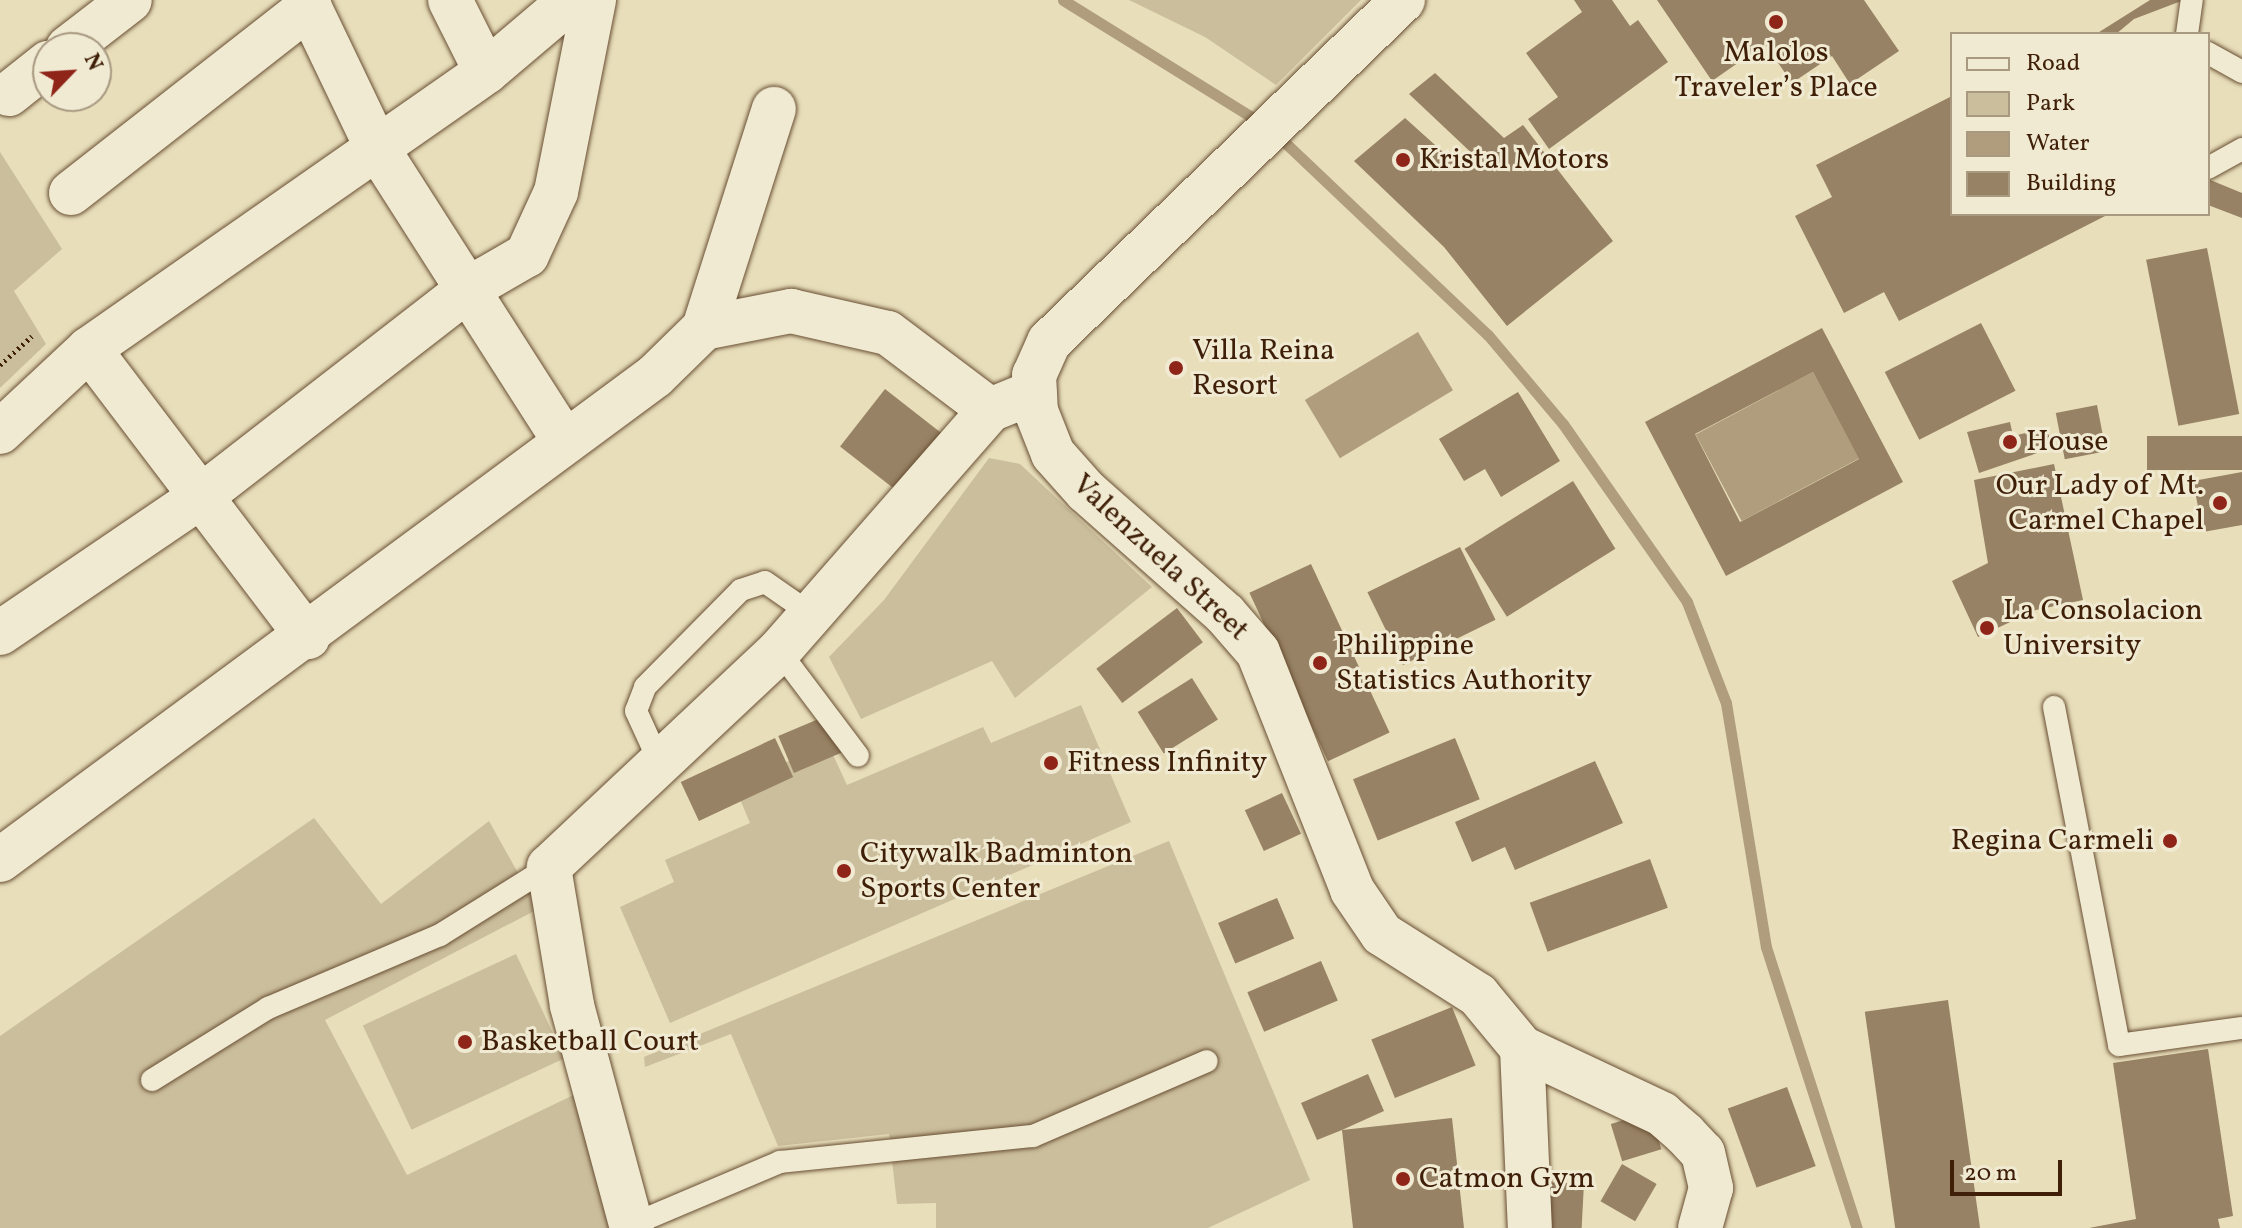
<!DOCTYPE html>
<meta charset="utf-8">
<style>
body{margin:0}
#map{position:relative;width:2242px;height:1228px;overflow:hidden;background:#e8deba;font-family:Vollkorn,serif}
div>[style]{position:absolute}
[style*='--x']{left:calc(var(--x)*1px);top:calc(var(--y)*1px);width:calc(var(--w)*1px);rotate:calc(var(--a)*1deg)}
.green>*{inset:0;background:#cbbe9c;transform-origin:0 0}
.water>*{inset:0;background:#af9d7d;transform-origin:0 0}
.stream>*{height:11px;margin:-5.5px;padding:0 5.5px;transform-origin:5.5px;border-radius:5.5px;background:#af9d7d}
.building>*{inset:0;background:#978265;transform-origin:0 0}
.path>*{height:5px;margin-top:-2.5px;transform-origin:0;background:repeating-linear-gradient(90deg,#3f1f08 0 2px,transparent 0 6px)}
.roads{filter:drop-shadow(0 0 2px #694f34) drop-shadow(0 0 2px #694f34)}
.lane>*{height:22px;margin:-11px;padding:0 11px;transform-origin:11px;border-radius:11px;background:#f0ead2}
.street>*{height:44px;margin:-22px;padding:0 22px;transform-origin:22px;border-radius:22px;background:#f0ead2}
.dots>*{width:22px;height:22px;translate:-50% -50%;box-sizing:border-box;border:4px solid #f0ead2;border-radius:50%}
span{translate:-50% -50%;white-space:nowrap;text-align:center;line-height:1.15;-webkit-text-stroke:6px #f0ead2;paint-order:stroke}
.poi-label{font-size:30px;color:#3f1f08}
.left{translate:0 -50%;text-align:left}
.right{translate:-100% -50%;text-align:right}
.street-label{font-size:30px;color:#3f1f08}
.legend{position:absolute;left:1950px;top:32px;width:260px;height:184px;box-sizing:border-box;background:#f0ead2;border:2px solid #a99981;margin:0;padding:10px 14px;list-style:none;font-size:24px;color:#3f1f08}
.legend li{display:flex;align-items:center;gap:16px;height:40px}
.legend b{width:40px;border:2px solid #a99981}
.north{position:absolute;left:32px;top:32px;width:80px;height:80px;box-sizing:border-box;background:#f0ead2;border:2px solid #a99981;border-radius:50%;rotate:65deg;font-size:22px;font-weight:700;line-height:32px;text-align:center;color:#3f1f08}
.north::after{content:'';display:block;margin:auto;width:28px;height:36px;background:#8f2418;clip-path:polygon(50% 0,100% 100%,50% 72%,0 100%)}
.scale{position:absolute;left:1950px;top:1160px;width:112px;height:36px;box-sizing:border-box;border:4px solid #3f1f08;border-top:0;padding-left:10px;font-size:24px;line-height:28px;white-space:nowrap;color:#3f1f08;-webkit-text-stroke:6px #f0ead2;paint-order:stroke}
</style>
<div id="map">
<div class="green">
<div style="clip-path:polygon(1129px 0,1361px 0,1276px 85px,1205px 37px)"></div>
<div style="clip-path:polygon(0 152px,62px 249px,14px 291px,46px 344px,0 388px)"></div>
<div style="clip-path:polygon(989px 458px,1020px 464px,1152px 587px,1015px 698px,992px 661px,861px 719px,829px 657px,884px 600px)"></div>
<div style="clip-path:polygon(1081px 705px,1131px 822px,670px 1023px,620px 907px,674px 882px,665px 860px,750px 823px,734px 785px,828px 744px,847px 785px,983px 727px,991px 743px)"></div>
<div style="clip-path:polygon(314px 818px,381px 904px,489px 821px,538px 909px,325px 1020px,407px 1175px,588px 1088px,620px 1228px,0 1228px,0 1036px)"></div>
<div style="clip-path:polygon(1169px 841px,1310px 1180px,1208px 1228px,936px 1228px,936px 1203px,897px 1204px,889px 1134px,778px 1146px,731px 1034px,645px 1067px,644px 1057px)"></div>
<div style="left:516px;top:954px;width:115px;height:169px;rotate:65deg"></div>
</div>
<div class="water">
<div style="left:1418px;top:332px;width:68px;height:132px;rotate:59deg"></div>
<div style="left:1813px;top:372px;width:98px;height:133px;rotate:62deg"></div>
</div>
<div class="stream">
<div style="--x:1063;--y:0;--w:235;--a:31.8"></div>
<div style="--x:1277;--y:135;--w:291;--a:43.5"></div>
<div style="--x:1488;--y:335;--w:116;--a:49.9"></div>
<div style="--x:1563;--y:424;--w:217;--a:55.1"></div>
<div style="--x:1687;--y:602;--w:108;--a:68.9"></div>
<div style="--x:1726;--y:703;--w:247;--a:80.7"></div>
<div style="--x:1766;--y:947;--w:295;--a:72.1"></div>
</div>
<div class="building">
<div style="clip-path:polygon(1574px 0,1612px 0,1630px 26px,1638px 20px,1668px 62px,1549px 149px,1528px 119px,1558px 97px,1526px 53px,1582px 12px)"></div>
<div style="clip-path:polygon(1657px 0,1864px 0,1899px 51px,1850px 84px,1832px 56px,1792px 83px,1765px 44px,1712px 81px)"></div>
<div style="clip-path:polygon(2150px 0,2184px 0,2134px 19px,2116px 34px,2096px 34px)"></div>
<div style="clip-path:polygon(1435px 73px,1504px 138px,1523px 125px,1613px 241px,1507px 326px,1444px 247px,1354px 161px,1405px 118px,1464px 171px,1479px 160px,1409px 94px)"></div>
<div style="clip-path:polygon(1952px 96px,1952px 214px,2109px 214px,1899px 321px,1884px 292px,1844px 313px,1795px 216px,1832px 197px,1816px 165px)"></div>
<div style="clip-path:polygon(2208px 179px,2242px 193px,2242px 218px,2208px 205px)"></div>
<div style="left:2207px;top:248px;width:169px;height:62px;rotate:79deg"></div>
<div style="left:1981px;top:323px;width:76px;height:108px;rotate:63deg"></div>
<div style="clip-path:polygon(evenodd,1822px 328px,1903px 482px,1726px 576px,1645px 422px,1822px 328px,1813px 372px,1859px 459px,1740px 522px,1695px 434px,1813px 372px)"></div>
<div style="left:885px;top:389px;width:71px;height:73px;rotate:38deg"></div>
<div style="clip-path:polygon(1518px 392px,1560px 461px,1501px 497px,1485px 469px,1464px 481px,1439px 439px)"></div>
<div style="left:2097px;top:405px;width:47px;height:42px;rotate:79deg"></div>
<div style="clip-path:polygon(2010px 422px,2013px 436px,2047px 428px,2052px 448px,1979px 473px,1967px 432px)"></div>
<div style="left:2242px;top:436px;width:34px;height:95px;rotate:90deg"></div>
<div style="clip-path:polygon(2054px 464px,2083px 600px,2036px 610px,1978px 637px,1952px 581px,1988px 563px,1974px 480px)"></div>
<div style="clip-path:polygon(2242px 472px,2242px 525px,2203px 532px,2193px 481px)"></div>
<div style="left:1573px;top:481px;width:80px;height:128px;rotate:58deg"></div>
<div style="left:1460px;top:547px;width:81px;height:103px;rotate:64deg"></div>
<div style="left:1311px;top:564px;width:186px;height:68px;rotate:65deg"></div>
<div style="left:1177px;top:608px;width:43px;height:101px;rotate:53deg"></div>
<div style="left:1192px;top:678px;width:49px;height:64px;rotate:58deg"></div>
<div style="left:828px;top:715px;width:40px;height:54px;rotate:67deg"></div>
<div style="left:775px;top:738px;width:43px;height:104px;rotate:65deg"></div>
<div style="left:1455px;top:738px;width:66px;height:110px;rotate:68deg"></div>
<div style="clip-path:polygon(1595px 761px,1623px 823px,1515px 870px,1505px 847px,1472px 862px,1455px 822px)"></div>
<div style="left:1282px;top:793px;width:45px;height:41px;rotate:65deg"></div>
<div style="left:1650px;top:859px;width:52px;height:128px;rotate:70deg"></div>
<div style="left:1277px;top:898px;width:44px;height:64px;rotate:67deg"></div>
<div style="left:1321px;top:961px;width:43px;height:80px;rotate:67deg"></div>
<div style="left:1948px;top:1000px;width:231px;height:84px;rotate:82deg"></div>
<div style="left:1452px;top:1007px;width:63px;height:87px;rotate:68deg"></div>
<div style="clip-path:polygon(2208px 1049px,2233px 1216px,2218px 1219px,2220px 1228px,2089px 1228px,2136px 1219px,2113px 1063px)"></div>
<div style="clip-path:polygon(1368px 1074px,1384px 1111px,1342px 1130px,1452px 1118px,1464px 1228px,1353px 1228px,1342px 1130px,1317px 1140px,1301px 1103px)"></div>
<div style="left:1787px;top:1087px;width:84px;height:63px;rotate:70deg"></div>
<div style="left:1650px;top:1112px;width:39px;height:41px;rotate:73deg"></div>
<div style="left:1622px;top:1164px;width:40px;height:43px;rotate:30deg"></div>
<div style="left:1547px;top:1182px;width:37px;height:46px;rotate:3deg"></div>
</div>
<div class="path">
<div style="--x:0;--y:365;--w:43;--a:-42.2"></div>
</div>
<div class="roads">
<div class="lane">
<div style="--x:2187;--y:34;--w:34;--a:-82"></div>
<div style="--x:2208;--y:53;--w:39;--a:29"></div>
<div style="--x:2208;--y:168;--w:39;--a:-29"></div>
<div style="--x:779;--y:651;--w:131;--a:53"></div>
<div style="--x:2054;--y:707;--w:344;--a:79.1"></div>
<div style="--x:2119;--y:1045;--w:124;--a:-7.9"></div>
<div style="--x:658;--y:759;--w:53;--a:-114.6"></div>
<div style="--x:636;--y:711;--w:26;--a:-69"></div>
<div style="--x:645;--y:687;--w:136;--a:-45.3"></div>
<div style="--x:741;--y:590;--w:25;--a:-18"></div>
<div style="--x:765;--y:582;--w:56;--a:34.8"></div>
<div style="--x:152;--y:1080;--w:137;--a:-31.8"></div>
<div style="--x:268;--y:1008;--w:187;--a:-23"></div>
<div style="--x:440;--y:935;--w:128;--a:-32"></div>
<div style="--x:631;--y:1225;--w:162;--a:-22.9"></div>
<div style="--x:780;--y:1162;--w:254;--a:-5.9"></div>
<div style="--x:1033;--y:1136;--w:189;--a:-23.3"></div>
</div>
<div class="street">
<div style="--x:306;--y:0;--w:164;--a:64.4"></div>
<div style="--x:377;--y:148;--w:347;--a:57.4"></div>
<div style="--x:450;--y:0;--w:80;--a:63.4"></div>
<div style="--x:1403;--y:0;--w:492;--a:136"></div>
<div style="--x:1049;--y:342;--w:36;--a:114"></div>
<div style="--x:1034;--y:375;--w:36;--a:87"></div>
<div style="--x:1036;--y:411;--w:46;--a:68.4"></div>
<div style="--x:1053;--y:454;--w:50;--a:48.3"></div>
<div style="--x:1086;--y:491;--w:186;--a:41.5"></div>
<div style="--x:1225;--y:614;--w:50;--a:49"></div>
<div style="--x:1258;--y:652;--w:256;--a:68.4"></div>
<div style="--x:1352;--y:890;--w:53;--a:55.7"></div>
<div style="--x:1382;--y:934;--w:114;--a:32.4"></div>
<div style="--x:1478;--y:995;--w:69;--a:50.3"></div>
<div style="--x:1522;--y:1048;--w:180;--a:87.5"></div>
<div style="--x:68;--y:48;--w:78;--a:-37.7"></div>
<div style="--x:9;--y:94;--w:50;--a:-38.5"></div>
<div style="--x:71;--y:193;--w:303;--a:-38"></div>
<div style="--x:704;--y:328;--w:230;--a:-72.3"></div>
<div style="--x:89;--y:349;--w:362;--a:52.8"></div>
<div style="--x:0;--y:432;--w:122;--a:-43"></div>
<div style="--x:89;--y:349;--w:484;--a:-34.9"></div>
<div style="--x:486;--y:72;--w:111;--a:-40.3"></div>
<div style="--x:0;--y:633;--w:240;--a:-34.2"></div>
<div style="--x:199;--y:498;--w:341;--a:-37.8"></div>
<div style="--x:468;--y:289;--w:68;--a:-30"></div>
<div style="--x:527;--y:255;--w:69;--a:-65.3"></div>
<div style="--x:556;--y:192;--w:196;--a:-78.8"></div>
<div style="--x:0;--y:860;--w:814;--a:-36.46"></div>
<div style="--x:655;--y:376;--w:69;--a:-44.4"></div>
<div style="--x:704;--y:328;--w:89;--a:-11.1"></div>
<div style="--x:791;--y:311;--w:99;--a:12.8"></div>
<div style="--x:888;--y:333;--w:128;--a:37"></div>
<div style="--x:990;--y:410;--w:48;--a:-22.2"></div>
<div style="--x:1522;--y:1048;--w:155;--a:25.2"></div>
<div style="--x:1662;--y:1114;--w:30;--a:41"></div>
<div style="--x:1685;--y:1134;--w:26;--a:47"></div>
<div style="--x:1703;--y:1153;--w:36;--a:77"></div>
<div style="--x:1711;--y:1188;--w:41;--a:105.4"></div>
<div style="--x:632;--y:1228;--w:231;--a:-105.1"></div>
<div style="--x:572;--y:1005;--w:140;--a:-99.5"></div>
<div style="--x:549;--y:867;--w:316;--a:-43.2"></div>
<div style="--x:779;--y:651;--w:320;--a:-48.8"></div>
</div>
</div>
<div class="dots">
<div style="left:1776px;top:22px;background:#8f2418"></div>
<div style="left:1403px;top:160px;background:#8f2418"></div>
<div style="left:1176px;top:368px;background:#8f2418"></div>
<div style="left:2010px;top:442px;background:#8f2418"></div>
<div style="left:2220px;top:503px;background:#8f2418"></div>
<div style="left:1987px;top:628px;background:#8f2418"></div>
<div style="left:1320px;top:663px;background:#8f2418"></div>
<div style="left:1051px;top:763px;background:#8f2418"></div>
<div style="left:2170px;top:841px;background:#8f2418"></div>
<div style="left:844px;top:871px;background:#8f2418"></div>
<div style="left:465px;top:1042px;background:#8f2418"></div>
<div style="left:1403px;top:1179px;background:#8f2418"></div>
</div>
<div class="poi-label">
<span style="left:1776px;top:70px">Malolos<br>Traveler’s Place</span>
<span class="left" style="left:1419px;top:160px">Kristal Motors</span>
<span class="left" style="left:1192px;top:368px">Villa Reina<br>Resort</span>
<span class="left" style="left:2026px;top:442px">House</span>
<span class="right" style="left:2204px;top:503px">Our Lady of Mt.<br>Carmel Chapel</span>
<span class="left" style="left:2003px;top:628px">La Consolacion<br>University</span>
<span class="left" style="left:1336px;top:663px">Philippine<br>Statistics Authority</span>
<span class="left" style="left:1067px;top:763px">Fitness Infinity</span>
<span class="right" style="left:2154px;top:841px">Regina Carmeli</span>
<span class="left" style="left:860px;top:871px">Citywalk Badminton<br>Sports Center</span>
<span class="left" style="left:481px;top:1042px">Basketball Court</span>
<span class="left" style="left:1419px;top:1179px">Catmon Gym</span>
</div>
<div class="street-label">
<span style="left:1160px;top:558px;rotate:43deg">Valenzuela Street</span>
</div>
<ul class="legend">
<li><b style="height:10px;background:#f0ead2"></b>Road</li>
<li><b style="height:22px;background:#cbbe9c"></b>Park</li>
<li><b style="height:22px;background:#af9d7d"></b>Water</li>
<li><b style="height:22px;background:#978265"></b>Building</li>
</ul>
<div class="north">N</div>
<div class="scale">20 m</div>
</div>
